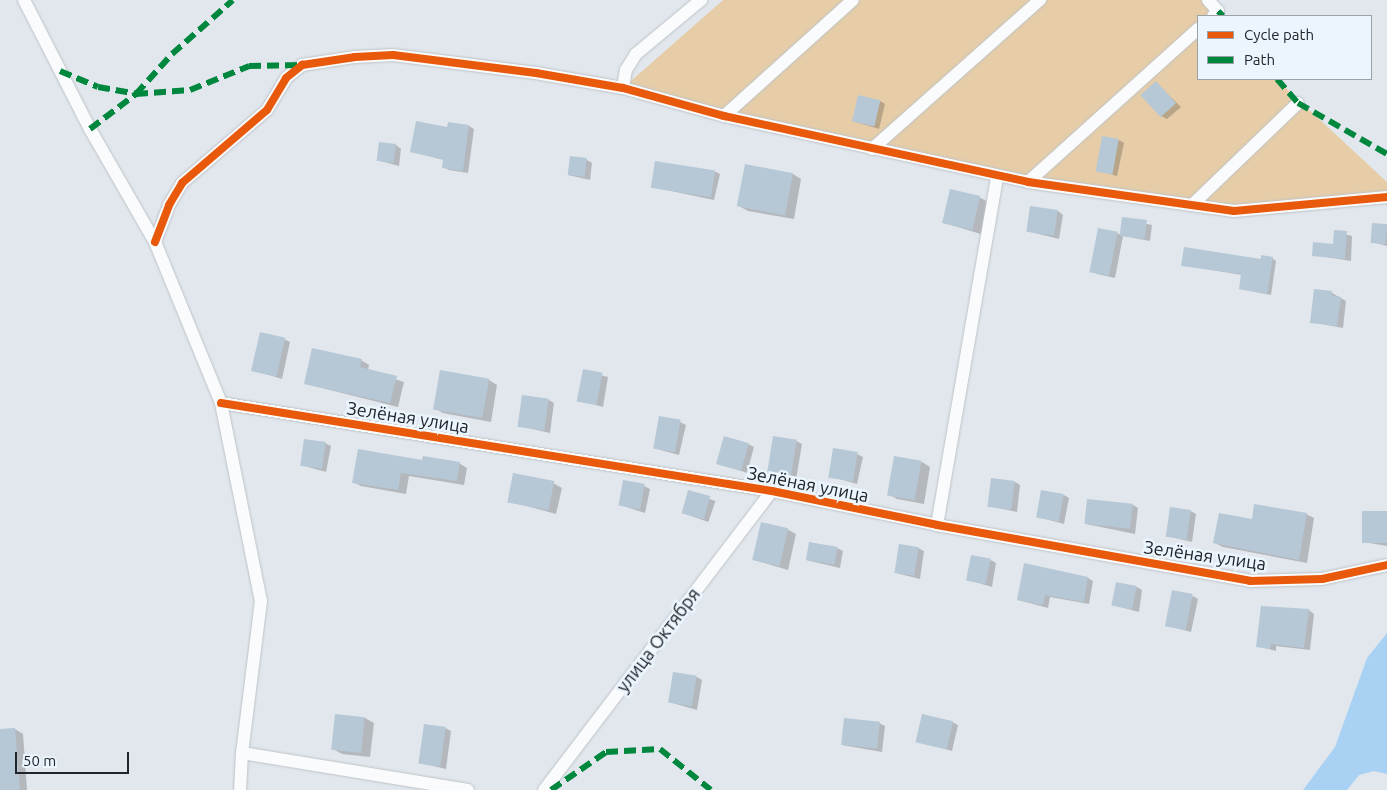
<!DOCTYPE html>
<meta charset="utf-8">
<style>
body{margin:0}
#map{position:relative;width:1387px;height:790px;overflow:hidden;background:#e1e7ed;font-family:Ubuntu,sans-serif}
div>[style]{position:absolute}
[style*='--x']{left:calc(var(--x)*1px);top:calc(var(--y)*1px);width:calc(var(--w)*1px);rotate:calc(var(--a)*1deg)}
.green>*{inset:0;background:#e6cda8}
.water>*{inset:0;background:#a8d1f4}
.shadow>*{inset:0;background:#0003;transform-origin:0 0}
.building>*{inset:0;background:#b6c7d5;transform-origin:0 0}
.roads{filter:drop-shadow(0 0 1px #bec3c7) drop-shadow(0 0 1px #bec3c7)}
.minor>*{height:12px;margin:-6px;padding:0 6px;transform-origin:6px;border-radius:6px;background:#fafbfc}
.quiet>*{height:6px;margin-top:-3px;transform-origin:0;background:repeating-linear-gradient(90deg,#00873e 0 12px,transparent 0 18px)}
.cycleway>*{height:8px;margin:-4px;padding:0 4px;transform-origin:4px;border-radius:4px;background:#e8590c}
span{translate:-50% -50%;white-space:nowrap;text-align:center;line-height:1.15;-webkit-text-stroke:5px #ebf5fd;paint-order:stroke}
.street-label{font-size:18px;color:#212529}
.legend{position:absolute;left:1197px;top:15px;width:175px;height:65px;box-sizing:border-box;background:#ebf5fd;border:1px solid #9aa2a8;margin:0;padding:6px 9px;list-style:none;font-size:15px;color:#212529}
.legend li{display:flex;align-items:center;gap:10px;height:25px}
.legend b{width:25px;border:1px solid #9aa2a8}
.scale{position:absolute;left:15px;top:752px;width:114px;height:22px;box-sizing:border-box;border:2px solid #212529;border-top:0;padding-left:6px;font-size:15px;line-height:18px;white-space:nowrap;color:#212529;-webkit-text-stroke:4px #ebf5fd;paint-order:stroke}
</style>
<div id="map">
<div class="green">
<div style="clip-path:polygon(723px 0,1203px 0,1218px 16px,1198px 16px,1198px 79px,1276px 79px,1387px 182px,1387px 197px,1234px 211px,1028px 182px,623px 88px)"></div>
</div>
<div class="water">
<div style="clip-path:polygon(1387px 633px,1387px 774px,1374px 771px,1359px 775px,1347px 790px,1303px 790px,1335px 747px,1367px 658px)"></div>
</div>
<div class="shadow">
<div style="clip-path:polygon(1156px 83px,1181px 107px,1167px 119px,1161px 116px)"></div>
<div style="clip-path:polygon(880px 101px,885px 104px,879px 129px,853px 121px)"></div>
<div style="clip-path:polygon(469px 126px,474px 129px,468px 173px,449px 170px,443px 167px,444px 160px,412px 152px,448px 128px)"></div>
<div style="clip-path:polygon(1119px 140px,1124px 143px,1117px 176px,1096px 170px)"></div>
<div style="clip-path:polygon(396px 145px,401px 149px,399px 166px,377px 160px)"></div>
<div style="clip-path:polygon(587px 160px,592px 163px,590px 180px,568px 175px)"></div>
<div style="clip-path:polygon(714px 171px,720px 174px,714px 200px,652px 187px)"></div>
<div style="clip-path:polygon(793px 174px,801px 179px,794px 219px,748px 211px,739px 206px)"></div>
<div style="clip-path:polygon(979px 197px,988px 202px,981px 234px,944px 223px)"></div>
<div style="clip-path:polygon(1058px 211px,1063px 215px,1059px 239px,1027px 231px)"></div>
<div style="clip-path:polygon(1123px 219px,1152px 225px,1150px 241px,1123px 236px,1115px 278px,1097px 274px,1091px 271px,1117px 233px,1121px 235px)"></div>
<div style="clip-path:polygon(1387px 225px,1387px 246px,1372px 242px)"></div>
<div style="clip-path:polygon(1335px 232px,1352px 236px,1351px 261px,1313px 255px,1334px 245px)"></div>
<div style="clip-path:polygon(1272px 258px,1276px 261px,1271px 295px,1240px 289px,1242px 275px,1182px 265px)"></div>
<div style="clip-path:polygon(1315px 290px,1332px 293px,1346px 301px,1343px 328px,1311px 322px)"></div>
<div style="clip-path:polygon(284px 339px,290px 342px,282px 379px,253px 370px)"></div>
<div style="clip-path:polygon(361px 360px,369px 365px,368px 370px,404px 382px,398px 407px,306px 384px)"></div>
<div style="clip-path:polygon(584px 371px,608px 377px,603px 407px,579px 400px)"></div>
<div style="clip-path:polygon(489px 380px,497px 385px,491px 422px,443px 413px,434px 408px)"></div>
<div style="clip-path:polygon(549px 400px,554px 403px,550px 433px,519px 426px)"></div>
<div style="clip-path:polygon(680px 422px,686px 425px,679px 455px,653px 448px)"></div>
<div style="clip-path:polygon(796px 441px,802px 444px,796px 480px,769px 474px)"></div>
<div style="clip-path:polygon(325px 443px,331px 446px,326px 472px,301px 465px)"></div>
<div style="clip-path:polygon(748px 444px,754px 447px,747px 473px,718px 463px)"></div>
<div style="clip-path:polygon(857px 454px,863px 457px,857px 484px,829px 476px)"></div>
<div style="clip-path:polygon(423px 461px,459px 463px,467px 468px,464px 485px,409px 476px,406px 494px,361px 486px,353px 482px)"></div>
<div style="clip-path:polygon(922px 462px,930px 467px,924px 504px,897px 499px,888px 494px)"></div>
<div style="clip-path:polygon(1015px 482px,1020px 485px,1017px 512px,989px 506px)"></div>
<div style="clip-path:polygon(553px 483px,562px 488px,556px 514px,508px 501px)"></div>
<div style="clip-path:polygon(644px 486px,650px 489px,645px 513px,620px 505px)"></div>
<div style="left:689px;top:492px;width:28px;height:22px;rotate:19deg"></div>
<div style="clip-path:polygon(1064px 495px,1069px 498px,1064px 524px,1038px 517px)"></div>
<div style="clip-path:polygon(1133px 505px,1138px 508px,1135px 534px,1086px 524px)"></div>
<div style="clip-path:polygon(1191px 511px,1196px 514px,1192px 542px,1167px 536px)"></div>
<div style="clip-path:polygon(1387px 513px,1387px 546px,1363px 542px)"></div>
<div style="clip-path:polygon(1306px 514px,1314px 518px,1307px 563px,1223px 547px,1215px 543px,1253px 521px)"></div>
<div style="clip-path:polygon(787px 529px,796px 534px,788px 570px,754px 560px)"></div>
<div style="clip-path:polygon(837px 548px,843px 551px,840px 568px,806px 560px)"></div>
<div style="clip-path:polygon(918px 548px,924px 551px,920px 579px,896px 573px)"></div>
<div style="clip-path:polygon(991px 560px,996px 563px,992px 587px,968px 580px)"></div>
<div style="clip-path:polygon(1088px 578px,1093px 581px,1089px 604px,1050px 597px,1048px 608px,1018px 600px)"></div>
<div style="clip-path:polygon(1137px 587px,1142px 590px,1139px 612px,1113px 605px)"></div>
<div style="clip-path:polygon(1193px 596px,1198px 599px,1191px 632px,1165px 625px)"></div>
<div style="clip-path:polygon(1309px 610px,1314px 614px,1310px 650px,1276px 646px,1276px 651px,1257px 646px)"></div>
<div style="clip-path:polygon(697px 677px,702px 680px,697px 710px,669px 702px)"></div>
<div style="clip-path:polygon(336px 716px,365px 718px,374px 723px,370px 757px,342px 754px,333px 749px)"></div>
<div style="clip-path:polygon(952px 722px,958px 725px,952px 751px,917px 741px)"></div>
<div style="clip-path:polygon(879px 723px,885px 726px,882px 752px,842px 745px)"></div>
<div style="clip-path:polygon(445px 728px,451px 731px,446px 769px,420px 763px)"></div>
<div style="clip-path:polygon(15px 729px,23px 734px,27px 790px,0 790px,0 730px)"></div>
</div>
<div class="building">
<div style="left:1156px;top:81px;width:30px;height:21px;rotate:48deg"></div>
<div style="left:858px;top:95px;width:23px;height:27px;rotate:13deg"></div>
<div style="clip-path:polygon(416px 121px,447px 127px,448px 122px,469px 125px,463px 171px,442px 168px,443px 159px,410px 152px)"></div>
<div style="left:1102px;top:136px;width:17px;height:36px;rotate:10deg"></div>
<div style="left:379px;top:142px;width:17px;height:19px;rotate:7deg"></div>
<div style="left:570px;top:156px;width:17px;height:19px;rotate:7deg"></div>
<div style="left:655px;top:161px;width:61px;height:27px;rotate:9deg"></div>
<div style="left:745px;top:164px;width:49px;height:43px;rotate:11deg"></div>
<div style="left:950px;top:189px;width:31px;height:35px;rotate:13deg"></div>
<div style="left:1030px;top:206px;width:28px;height:26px;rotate:8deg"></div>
<div style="left:1122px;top:217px;width:25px;height:19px;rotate:7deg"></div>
<div style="left:1372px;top:223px;width:15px;height:20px;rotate:4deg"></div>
<div style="left:1098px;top:228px;width:20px;height:45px;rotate:11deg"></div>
<div style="clip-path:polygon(1334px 230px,1347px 231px,1345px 259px,1312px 256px,1313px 242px,1333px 244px)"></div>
<div style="clip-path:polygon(1184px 247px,1261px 259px,1261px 255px,1273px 257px,1267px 294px,1239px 289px,1241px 274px,1181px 266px)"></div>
<div style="clip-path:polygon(1314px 289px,1332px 291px,1332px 296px,1341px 297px,1337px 326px,1310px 323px)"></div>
<div style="left:260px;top:332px;width:26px;height:40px;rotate:13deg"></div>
<div style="clip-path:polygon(312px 348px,362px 359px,360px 367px,397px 376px,390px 403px,304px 384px)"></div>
<div style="left:583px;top:369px;width:20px;height:33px;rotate:11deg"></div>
<div style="left:440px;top:370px;width:50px;height:40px;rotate:10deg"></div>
<div style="left:522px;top:395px;width:27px;height:32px;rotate:8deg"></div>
<div style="left:659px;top:416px;width:22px;height:33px;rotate:10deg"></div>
<div style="left:724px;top:436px;width:26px;height:29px;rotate:16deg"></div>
<div style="left:773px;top:436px;width:24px;height:38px;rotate:9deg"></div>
<div style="left:304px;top:439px;width:22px;height:27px;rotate:8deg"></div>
<div style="left:833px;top:448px;width:25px;height:30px;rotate:9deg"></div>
<div style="clip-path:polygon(358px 449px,422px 460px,423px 456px,460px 462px,457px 481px,401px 473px,398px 490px,352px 483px)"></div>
<div style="left:894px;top:456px;width:28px;height:40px;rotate:10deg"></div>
<div style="left:513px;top:473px;width:42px;height:30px;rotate:11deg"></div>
<div style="left:991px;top:478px;width:24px;height:29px;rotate:7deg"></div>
<div style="left:623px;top:480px;width:22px;height:26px;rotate:10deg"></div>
<div style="left:688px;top:490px;width:23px;height:24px;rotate:15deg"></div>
<div style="left:1041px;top:490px;width:23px;height:28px;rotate:10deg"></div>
<div style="left:1087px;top:499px;width:46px;height:25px;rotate:6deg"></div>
<div style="clip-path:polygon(1254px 504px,1307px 513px,1299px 560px,1213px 543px,1219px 513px,1252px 519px)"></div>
<div style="left:1170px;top:507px;width:21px;height:30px;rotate:8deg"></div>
<div style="left:1362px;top:511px;width:25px;height:32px"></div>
<div style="left:761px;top:522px;width:28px;height:39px;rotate:13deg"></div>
<div style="left:809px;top:542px;width:29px;height:18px;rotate:10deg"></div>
<div style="left:899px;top:544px;width:20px;height:29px;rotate:9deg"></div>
<div style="left:971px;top:555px;width:20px;height:26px;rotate:11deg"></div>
<div style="clip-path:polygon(1024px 563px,1088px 577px,1084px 602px,1045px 595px,1043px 605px,1017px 600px)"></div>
<div style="left:1116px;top:582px;width:21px;height:24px;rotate:11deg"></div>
<div style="left:1172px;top:590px;width:21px;height:37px;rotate:11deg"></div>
<div style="clip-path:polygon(1261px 606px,1309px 609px,1304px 648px,1271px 644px,1270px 649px,1256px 647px)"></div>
<div style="left:673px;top:672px;width:24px;height:31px;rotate:9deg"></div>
<div style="left:335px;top:714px;width:30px;height:36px;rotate:6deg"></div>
<div style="left:922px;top:714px;width:32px;height:29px;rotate:13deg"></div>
<div style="left:844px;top:718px;width:36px;height:27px;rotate:6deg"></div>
<div style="left:424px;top:724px;width:22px;height:40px;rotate:8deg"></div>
<div style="clip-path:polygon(15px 728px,20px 790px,0 790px,0 729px)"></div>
</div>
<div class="roads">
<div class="minor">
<div style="--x:24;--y:0;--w:145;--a:62.9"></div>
<div style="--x:90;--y:129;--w:130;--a:60.1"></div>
<div style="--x:155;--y:242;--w:174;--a:67.7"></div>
<div style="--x:221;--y:403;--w:202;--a:78.6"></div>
<div style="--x:261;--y:601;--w:153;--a:97.1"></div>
<div style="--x:242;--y:753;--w:37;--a:93"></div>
<div style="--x:1208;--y:0;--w:15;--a:48"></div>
<div style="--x:1218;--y:11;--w:7;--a:135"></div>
<div style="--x:623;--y:88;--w:18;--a:-81"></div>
<div style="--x:626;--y:70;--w:19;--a:-58"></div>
<div style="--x:636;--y:54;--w:85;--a:-39.7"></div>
<div style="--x:724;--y:116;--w:173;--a:-42"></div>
<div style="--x:872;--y:149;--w:225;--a:-41.6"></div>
<div style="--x:1028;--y:182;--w:229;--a:-42"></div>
<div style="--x:1192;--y:205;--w:147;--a:-43.9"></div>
<div style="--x:155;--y:242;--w:40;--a:-69"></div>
<div style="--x:169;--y:205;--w:26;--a:-59"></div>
<div style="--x:182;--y:183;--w:112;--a:-40.7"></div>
<div style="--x:267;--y:110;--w:37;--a:-59"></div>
<div style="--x:286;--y:78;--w:21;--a:-39"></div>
<div style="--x:302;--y:65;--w:54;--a:-8.6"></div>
<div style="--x:355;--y:57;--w:38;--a:-3"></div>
<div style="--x:393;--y:55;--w:144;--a:7.2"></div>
<div style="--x:536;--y:73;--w:88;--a:9.8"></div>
<div style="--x:623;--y:88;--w:105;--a:15.5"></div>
<div style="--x:724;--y:116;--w:311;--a:12.2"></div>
<div style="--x:1028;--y:182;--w:208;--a:8"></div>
<div style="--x:1234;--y:211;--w:154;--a:-5.2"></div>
<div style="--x:221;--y:403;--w:558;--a:9.07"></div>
<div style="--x:772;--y:491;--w:168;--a:11.6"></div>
<div style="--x:937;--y:525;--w:318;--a:10.1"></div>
<div style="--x:1250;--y:581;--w:72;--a:-1.6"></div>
<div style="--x:1322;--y:579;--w:66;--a:-12.2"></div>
<div style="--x:937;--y:525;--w:354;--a:-80.2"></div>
<div style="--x:242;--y:753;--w:229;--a:9.3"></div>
<div style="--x:544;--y:790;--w:376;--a:-52.7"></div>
</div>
</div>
<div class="quiet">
<div style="--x:1218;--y:11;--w:7;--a:45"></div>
<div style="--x:60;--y:71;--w:41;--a:22.8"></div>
<div style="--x:98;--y:87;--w:39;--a:10"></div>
<div style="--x:136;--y:94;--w:54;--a:-4.2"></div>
<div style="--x:190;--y:90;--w:64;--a:-22.1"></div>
<div style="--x:249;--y:66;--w:53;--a:-1.1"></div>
<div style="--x:1277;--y:79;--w:32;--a:49"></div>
<div style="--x:1298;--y:103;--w:103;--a:29.8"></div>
<div style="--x:90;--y:129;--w:58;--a:-37.3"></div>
<div style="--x:136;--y:94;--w:54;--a:-48"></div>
<div style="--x:172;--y:54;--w:81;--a:-41.5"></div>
<div style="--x:551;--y:790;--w:67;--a:-34.6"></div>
<div style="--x:606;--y:752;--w:54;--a:-3.2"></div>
<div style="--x:660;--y:749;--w:65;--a:38.8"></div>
</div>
<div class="cycleway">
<div style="--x:155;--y:242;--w:40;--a:-69"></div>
<div style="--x:169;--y:205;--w:26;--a:-59"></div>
<div style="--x:182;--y:183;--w:112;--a:-40.7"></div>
<div style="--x:267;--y:110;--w:37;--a:-59"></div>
<div style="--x:286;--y:78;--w:21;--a:-39"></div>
<div style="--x:302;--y:65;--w:54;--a:-8.6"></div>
<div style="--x:355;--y:57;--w:38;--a:-3"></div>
<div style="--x:393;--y:55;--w:144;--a:7.2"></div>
<div style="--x:536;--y:73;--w:88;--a:9.8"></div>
<div style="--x:623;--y:88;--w:105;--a:15.5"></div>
<div style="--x:724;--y:116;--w:311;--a:12.2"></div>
<div style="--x:1028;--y:182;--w:208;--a:8"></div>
<div style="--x:1234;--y:211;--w:154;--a:-5.2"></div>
<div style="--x:221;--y:403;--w:558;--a:9.07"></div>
<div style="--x:772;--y:491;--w:168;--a:11.6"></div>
<div style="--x:937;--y:525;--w:318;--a:10.1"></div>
<div style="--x:1250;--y:581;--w:72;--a:-1.6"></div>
<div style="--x:1322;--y:579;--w:66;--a:-12.2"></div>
</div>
<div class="street-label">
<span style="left:408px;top:417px;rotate:9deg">Зелёная улица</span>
<span style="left:808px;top:484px;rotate:11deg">Зелёная улица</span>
<span style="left:1205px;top:555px;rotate:8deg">Зелёная улица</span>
<span style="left:658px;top:640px;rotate:-53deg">улица Октября</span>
</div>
<ul class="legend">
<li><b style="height:6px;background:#e8590c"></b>Cycle path</li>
<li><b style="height:6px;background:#00873e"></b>Path</li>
</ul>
<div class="scale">50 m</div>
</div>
